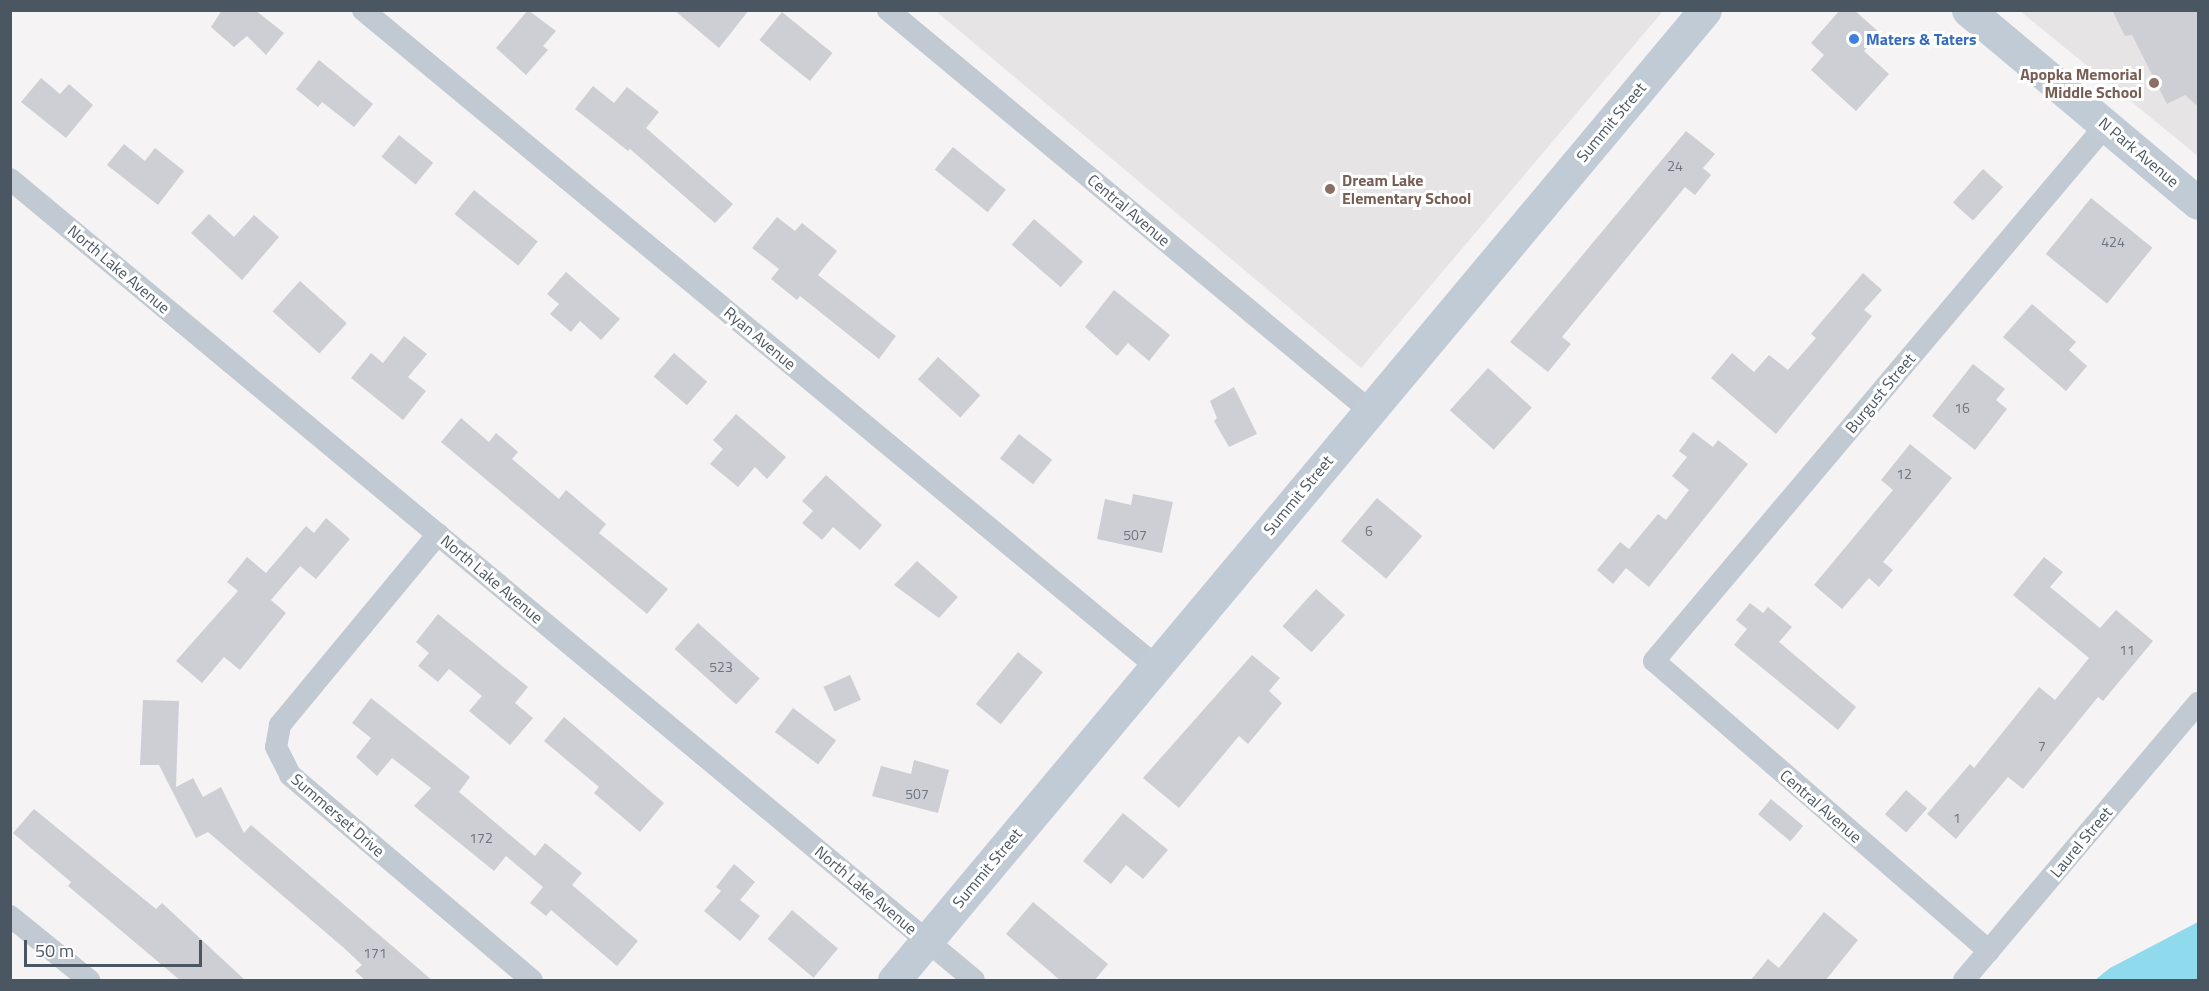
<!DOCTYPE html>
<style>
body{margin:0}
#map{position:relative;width:2209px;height:991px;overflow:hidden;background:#f5f3f3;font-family:"Titillium Web",sans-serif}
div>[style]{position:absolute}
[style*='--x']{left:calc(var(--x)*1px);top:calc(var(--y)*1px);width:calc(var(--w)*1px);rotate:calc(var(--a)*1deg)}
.education>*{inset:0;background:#e6e4e5}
.water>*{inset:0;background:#90daee}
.building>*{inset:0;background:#cdcfd5;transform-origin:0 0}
.street>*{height:22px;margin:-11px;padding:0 11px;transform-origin:11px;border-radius:11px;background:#c1cad2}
.secondary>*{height:33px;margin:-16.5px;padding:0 16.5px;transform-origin:16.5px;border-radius:16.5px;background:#c1cbd6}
.dots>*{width:16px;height:16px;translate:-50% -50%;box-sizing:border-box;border:3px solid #fff;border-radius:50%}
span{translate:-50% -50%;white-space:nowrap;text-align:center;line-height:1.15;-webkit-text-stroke:6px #fff;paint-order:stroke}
.number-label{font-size:14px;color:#6b747e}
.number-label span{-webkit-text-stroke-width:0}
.shop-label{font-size:16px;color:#366cbe;font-weight:700}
.left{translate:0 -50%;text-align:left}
.education-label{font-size:16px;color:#785e54;font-weight:700}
.right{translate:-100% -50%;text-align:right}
.street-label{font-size:16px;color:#4a5661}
.frame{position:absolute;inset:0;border:12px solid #4a5661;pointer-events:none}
.scale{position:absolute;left:24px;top:940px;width:178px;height:27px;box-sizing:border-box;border:3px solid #4a5661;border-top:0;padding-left:8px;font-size:18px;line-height:21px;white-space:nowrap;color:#4a5661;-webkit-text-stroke:4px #fff;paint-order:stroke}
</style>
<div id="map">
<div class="education">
<div style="clip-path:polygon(936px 11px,1663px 11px,1361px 368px)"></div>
<div style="clip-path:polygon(2020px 11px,2198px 11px,2198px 156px)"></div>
</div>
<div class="water">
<div style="clip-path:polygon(2198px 922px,2198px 980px,2095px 980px,2110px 968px)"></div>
</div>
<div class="building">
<div style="clip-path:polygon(222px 10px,255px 10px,284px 33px,266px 55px,247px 36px,234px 47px,211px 27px)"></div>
<div style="clip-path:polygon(528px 10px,556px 31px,543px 46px,548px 50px,526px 75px,496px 48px)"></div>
<div style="clip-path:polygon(674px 10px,749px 10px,719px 48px)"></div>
<div style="clip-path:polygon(1840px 10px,1854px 10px,1880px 33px,1864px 51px,1889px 74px,1856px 111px,1811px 70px,1824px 55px,1811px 43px)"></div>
<div style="clip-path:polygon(2112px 10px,2199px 10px,2199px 107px,2185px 95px,2167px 104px,2132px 35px,2125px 36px)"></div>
<div style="left:782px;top:12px;width:65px;height:36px;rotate:39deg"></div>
<div style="clip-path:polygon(319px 60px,373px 104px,354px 127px,322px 102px,318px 107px,296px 89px)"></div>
<div style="clip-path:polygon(41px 78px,60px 94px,69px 84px,93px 105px,66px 138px,21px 102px)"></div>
<div style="clip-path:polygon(593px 86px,614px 103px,627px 87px,659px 112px,646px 128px,733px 204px,715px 223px,630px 149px,628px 151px,575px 109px)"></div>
<div style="clip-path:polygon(1686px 131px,1715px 154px,1703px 168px,1711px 175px,1695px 195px,1685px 187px,1562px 337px,1571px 344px,1548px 372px,1510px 342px)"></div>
<div style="left:399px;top:135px;width:44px;height:28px;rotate:39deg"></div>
<div style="clip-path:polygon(124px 144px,145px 161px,155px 148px,184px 171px,158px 205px,107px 165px)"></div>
<div style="left:953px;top:147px;width:68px;height:29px;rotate:39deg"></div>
<div style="left:1983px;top:169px;width:27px;height:45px;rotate:42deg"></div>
<div style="left:474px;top:190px;width:82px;height:31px;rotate:39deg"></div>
<div style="left:2091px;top:198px;width:79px;height:72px;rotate:39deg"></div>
<div style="clip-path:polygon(209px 214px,234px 237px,254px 215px,279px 237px,242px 280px,191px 233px)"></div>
<div style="clip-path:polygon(777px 217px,795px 231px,802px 223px,837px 251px,818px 275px,896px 336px,879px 359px,800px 296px,797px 300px,771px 279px,779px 269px,752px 248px)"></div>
<div style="left:1034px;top:219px;width:65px;height:34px;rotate:41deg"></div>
<div style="clip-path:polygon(566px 272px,620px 319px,601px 340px,580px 321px,571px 332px,550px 314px,559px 304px,547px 294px)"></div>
<div style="clip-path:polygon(1863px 273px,1882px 290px,1864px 310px,1872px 316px,1776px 434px,1711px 378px,1732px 353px,1754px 372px,1769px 355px,1788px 370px,1816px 338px,1811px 334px)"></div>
<div style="left:300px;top:281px;width:63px;height:41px;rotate:42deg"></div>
<div style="clip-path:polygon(1114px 290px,1170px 335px,1149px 361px,1128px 343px,1117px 356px,1085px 327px)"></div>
<div style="clip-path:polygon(2032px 304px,2076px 342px,2069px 350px,2087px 366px,2066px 391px,2003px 337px)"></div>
<div style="clip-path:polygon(404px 336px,427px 354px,408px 377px,426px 391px,403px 420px,351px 378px,371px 353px,383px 363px)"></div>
<div style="left:674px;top:353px;width:44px;height:31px;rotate:41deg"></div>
<div style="left:938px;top:357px;width:57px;height:30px;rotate:42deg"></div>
<div style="clip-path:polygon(1973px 364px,2005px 389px,1996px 400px,2007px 409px,1975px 450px,1932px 416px)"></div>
<div style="left:1488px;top:368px;width:59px;height:57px;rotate:42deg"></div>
<div style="clip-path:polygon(1234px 387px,1257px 434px,1229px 447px,1214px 421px,1217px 418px,1210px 401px)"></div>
<div style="clip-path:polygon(736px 414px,786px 457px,767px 479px,755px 467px,738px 487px,710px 464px,723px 449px,713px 440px)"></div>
<div style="clip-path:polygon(461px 418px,489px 442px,496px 433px,518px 452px,512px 459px,559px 499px,566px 490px,606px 524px,599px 533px,668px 589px,647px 614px,441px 442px)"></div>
<div style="clip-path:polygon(1693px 432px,1713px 447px,1718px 440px,1748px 464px,1649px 587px,1626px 568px,1613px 584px,1597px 570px,1620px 542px,1629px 549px,1658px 514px,1666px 520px,1689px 490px,1672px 476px,1687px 457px,1679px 451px)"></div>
<div style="left:1019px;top:434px;width:42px;height:31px;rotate:38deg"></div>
<div style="clip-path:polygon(1910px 444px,1952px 478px,1883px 562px,1893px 570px,1879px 587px,1869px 578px,1842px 609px,1814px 585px,1893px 490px,1881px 480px)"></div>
<div style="clip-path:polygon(826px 475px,882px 525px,860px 550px,833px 527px,822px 540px,802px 523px,813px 511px,802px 501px)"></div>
<div style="clip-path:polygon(1133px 494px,1173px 502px,1162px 553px,1097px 539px,1105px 499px,1131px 505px)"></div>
<div style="left:1377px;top:498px;width:59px;height:56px;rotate:40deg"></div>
<div style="clip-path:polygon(326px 518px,350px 539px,316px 579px,300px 566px,271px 600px,286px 613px,240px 670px,224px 657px,202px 683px,176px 661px,238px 591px,227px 582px,247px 557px,266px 573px,306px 526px,314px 533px)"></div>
<div style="clip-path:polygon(2044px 557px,2063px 572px,2050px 587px,2100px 628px,2116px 610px,2153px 641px,2103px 701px,2098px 697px,2023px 789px,2008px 777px,1956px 839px,1927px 814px,1970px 764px,1974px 768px,2039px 687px,2055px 700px,2089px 658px,2013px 595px)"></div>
<div style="clip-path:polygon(917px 561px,958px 597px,939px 618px,894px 585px)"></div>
<div style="left:1316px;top:589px;width:39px;height:50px;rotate:42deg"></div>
<div style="clip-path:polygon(1750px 603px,1763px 613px,1768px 607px,1792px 627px,1779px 642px,1856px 707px,1838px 730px,1734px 645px,1747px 629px,1736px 620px)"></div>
<div style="clip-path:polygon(438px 614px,528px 687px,515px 703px,533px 718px,510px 745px,469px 711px,482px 696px,449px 669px,438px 682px,418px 666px,429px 653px,416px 642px)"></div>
<div style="left:698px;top:623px;width:83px;height:35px;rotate:42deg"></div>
<div style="left:1018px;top:652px;width:32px;height:67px;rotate:39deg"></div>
<div style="clip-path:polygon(1252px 655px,1280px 678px,1269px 691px,1282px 703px,1248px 744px,1239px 736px,1179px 808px,1143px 778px)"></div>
<div style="left:850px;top:675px;width:27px;height:29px;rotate:66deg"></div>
<div style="clip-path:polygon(371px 698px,470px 777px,459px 792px,535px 856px,545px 843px,582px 873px,572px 885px,638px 941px,617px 966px,551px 910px,546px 916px,530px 903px,543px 887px,506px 856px,494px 871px,414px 806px,431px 788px,392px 758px,377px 776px,356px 757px,371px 738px,352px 723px)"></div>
<div style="clip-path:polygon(143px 700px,179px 701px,176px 787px,193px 778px,203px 797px,221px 787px,244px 833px,251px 825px,433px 981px,366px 981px,355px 971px,362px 965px,344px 948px,208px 832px,196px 838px,159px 765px,140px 765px)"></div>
<div style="left:793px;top:708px;width:54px;height:30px;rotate:37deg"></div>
<div style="clip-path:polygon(564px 717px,664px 803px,640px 832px,594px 793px,599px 787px,544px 741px)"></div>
<div style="clip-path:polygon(914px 760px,949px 770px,938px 813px,872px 796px,881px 766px,911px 774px)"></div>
<div style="left:1906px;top:790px;width:28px;height:32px;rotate:41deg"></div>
<div style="left:1771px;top:799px;width:42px;height:20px;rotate:40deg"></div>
<div style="clip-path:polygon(34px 809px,156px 909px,162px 903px,246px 981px,181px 981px,68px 886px,71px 882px,13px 833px)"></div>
<div style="clip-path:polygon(1123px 813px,1168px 850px,1143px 879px,1126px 865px,1111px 884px,1083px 861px)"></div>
<div style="clip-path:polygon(734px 864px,755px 882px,740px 900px,760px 916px,740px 941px,704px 911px,721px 891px,716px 887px)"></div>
<div style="clip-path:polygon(1033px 902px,1108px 964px,1094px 981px,1061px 981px,1006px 934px)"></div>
<div style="left:792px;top:910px;width:60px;height:38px;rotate:40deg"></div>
<div style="clip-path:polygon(1824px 912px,1858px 940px,1825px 981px,1750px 981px,1768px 959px,1779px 968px)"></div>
</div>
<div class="street">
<div style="--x:363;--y:10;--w:1029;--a:39.6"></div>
<div style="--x:888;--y:10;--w:626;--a:39.75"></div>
<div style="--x:10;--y:179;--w:1253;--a:39.72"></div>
<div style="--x:438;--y:534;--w:248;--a:129.6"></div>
<div style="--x:280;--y:725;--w:22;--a:100"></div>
<div style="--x:276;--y:747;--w:31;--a:63"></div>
<div style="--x:290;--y:775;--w:317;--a:40.3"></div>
<div style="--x:10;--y:916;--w:102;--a:39"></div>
<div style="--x:1989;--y:951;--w:443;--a:-139.1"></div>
<div style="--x:1654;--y:661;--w:701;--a:-49.86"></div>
<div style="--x:1964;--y:980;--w:363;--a:-49.8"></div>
</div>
<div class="secondary">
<div style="--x:1968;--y:10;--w:300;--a:40"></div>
<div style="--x:894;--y:980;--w:1264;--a:-50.1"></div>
</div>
<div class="dots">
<div style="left:1854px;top:39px;background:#3f7fe0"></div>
<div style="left:2154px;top:83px;background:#8d6e63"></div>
<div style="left:1330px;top:189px;background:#8d6e63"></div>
</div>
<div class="number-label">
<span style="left:1675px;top:166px">24</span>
<span style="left:2113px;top:242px">424</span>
<span style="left:1962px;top:408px">16</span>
<span style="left:1904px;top:474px">12</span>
<span style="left:1369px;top:531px">6</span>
<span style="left:1135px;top:535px">507</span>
<span style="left:2127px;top:650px">11</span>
<span style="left:721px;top:667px">523</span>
<span style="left:2042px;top:746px">7</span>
<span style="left:917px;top:794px">507</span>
<span style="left:1957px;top:818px">1</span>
<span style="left:481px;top:838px">172</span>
<span style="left:375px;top:953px">171</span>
</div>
<div class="shop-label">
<span class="left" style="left:1866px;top:39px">Maters &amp; Taters</span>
</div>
<div class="education-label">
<span class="right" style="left:2142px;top:83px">Apopka Memorial<br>Middle School</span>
<span class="left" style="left:1342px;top:189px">Dream Lake<br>Elementary School</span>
</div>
<div class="street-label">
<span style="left:1611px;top:122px;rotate:-50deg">Summit Street</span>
<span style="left:2139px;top:152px;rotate:40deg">N Park Avenue</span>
<span style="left:1129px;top:210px;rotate:40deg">Central Avenue</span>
<span style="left:119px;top:269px;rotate:40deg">North Lake Avenue</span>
<span style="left:760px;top:338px;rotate:40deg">Ryan Avenue</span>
<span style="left:1880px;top:393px;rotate:-50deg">Burgust Street</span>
<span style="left:1298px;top:495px;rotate:-50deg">Summit Street</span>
<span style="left:492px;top:579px;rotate:40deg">North Lake Avenue</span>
<span style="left:1821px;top:806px;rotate:41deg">Central Avenue</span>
<span style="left:338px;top:815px;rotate:41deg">Summerset Drive</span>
<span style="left:2081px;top:842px;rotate:-50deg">Laurel Street</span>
<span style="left:987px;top:868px;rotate:-50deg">Summit Street</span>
<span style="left:866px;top:890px;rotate:40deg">North Lake Avenue</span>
</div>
<div class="frame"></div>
<div class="scale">50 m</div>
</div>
